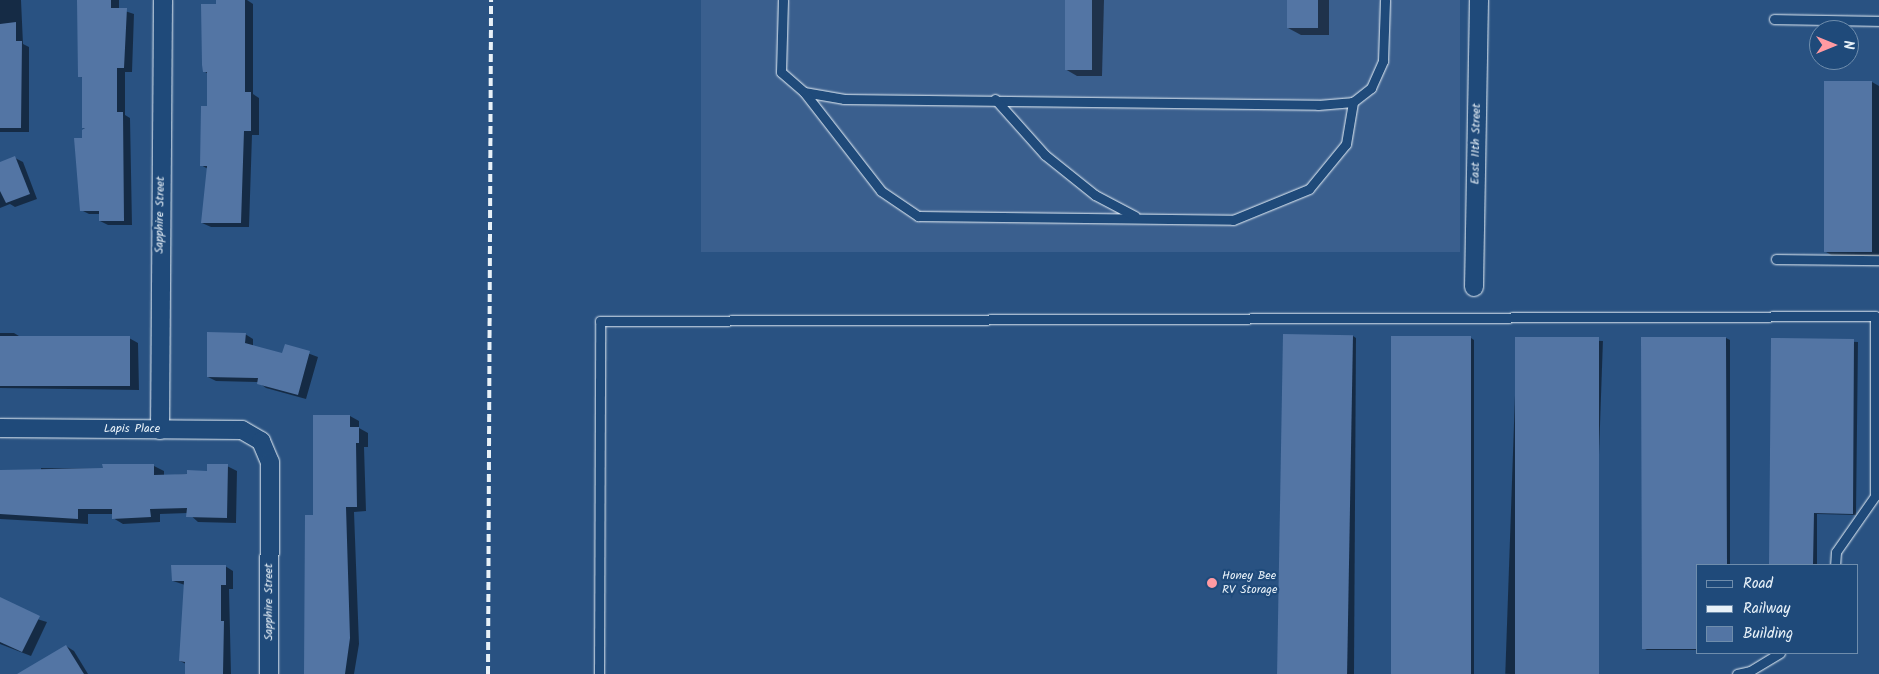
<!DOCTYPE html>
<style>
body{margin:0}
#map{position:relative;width:1879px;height:674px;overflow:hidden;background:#295282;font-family:Kalam,sans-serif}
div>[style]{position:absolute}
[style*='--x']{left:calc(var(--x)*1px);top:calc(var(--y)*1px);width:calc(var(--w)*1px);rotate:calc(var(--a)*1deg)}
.built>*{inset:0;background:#3a5f8e;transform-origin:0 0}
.shadow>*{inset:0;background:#0007;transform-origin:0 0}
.building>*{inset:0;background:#5375a4;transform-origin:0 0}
.roads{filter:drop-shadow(0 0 1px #e8f1f8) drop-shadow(0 0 1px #e8f1f8)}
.lane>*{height:9px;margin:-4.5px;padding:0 4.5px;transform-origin:4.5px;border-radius:4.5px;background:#1f4a7a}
.street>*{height:18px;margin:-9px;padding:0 9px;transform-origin:9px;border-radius:9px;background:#1f4a7a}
.rail>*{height:4px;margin-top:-2px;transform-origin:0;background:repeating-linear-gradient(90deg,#e8f1f8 0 8px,transparent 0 12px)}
.dots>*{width:14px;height:14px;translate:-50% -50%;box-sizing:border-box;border:2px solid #1f4a7a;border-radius:50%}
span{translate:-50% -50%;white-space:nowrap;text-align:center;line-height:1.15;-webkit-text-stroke:4.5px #1f4a7a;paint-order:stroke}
.street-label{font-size:12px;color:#e8f1f8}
.poi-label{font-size:12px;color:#e8f1f8}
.left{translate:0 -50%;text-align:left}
.legend{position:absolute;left:1696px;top:564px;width:162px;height:90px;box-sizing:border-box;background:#1f4a7a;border:1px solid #6f8dac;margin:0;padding:6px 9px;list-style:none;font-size:15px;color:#e8f1f8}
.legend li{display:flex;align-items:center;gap:10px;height:25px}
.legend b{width:25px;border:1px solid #6f8dac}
.north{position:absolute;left:1809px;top:20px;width:50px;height:50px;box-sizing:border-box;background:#1f4a7a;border:1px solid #6f8dac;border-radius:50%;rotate:90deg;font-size:14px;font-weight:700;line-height:20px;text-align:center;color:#e8f1f8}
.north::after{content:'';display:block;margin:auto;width:18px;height:22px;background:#ff9aa2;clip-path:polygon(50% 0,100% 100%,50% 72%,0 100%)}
</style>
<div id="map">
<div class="built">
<div style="left:701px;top:0;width:759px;height:252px"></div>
</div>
<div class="shadow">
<div style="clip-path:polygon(0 0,21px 0,23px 44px,29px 47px,29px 132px,0 132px)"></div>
<div style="clip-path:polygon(78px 0,119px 0,119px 9px,134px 14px,132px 72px,125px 72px,125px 115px,130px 118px,132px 225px,108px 225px,100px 221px,100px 214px,89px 214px,81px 210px,86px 129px,83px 128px,83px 78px,80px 76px)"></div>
<div style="clip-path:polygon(218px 0,247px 0,253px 4px,253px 94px,259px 98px,259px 135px,252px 135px,249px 227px,211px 227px,202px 223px,208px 169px,201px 165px,208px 107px,208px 74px,204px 71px)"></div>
<div style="clip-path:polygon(1067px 0,1104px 0,1102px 76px,1077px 76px,1065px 69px)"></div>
<div style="clip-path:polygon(1288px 0,1329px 0,1329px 35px,1301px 35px,1288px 28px)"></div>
<div style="clip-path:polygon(1872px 82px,1879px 86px,1879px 261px,1842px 261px,1826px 252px)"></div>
<div style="clip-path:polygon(15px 158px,23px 162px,37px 199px,15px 207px,10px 204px,0 208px,0 164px)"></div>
<div style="clip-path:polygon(0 333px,14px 333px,24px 339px,129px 338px,138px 343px,139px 390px,0 388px)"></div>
<div style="clip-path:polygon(245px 334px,253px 339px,253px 346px,283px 355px,286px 345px,318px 357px,306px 399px,266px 388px,258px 382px,216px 381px,208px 377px)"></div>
<div style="clip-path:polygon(1353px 336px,1356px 338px,1354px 674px,1282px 674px)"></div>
<div style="clip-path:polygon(1471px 338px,1474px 340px,1474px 674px,1392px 674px)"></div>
<div style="left:1517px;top:338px;width:86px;height:336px;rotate:2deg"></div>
<div style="clip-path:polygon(1726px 338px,1730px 340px,1730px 565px,1698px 565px,1698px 650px,1647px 650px,1643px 648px)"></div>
<div style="clip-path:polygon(1772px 339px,1858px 342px,1856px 515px,1817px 514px,1817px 565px,1770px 565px)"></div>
<div style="clip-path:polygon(314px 416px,350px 416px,359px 421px,359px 428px,368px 433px,368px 447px,364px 447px,366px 511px,354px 512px,359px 644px,354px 674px,306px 674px,314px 516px)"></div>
<div style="clip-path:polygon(154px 466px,164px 471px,164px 476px,208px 472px,227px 466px,237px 471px,236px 523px,198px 522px,188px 513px,160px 514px,160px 522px,123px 524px,113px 518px,113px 514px,88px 514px,88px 524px,0 519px,0 470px,41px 472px,41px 468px,104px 469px)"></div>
<div style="clip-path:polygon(225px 566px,233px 571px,233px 589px,229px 589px,231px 674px,186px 674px,186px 664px,180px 661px,185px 585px,173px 581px)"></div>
<div style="clip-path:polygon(0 608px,47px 622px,31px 656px,0 644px)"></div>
<div style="clip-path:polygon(66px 646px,74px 651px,88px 674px,42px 674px)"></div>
</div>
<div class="building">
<div style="clip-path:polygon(77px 0,111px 0,111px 8px,127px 8px,124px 68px,117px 68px,117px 112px,123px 112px,124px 221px,99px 221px,99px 211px,80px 211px,74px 138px,82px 138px,82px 130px,85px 128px,82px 128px,82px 77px,78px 77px)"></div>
<div style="clip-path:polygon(216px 0,245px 0,245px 92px,251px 92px,251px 131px,244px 131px,241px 223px,201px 223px,207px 166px,200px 166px,201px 106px,207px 106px,207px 72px,203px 72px,202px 65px,201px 4px,216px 4px)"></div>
<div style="left:1065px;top:0;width:27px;height:70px"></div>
<div style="left:1287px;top:0;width:31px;height:28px"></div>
<div style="clip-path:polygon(16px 22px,16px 41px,22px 41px,21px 128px,0 128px,0 24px)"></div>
<div style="left:1824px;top:81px;width:48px;height:171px"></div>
<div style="clip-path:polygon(15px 156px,30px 194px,6px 203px,0 191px,0 162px)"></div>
<div style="clip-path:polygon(207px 332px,246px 333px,245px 343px,282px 353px,285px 344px,310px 351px,298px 395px,257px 384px,258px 378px,207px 377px)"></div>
<div style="left:1283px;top:334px;width:70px;height:340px;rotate:1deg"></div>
<div style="left:130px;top:336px;width:50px;height:130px;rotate:90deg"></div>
<div style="left:1391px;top:336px;width:80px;height:338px"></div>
<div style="left:1515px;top:337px;width:84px;height:337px"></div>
<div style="clip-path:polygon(1641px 337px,1726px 337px,1727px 565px,1698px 565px,1698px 649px,1642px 649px)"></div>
<div style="clip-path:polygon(1771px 338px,1854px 339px,1853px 514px,1814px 513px,1813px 565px,1769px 565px)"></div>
<div style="clip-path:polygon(313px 415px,350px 415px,350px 427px,359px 427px,359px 443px,356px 443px,357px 507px,346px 507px,350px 638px,345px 674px,304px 674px,305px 515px,313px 515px)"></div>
<div style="clip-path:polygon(102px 464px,154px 464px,154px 475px,187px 474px,187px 470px,207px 471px,207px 464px,228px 464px,227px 518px,186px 517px,187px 508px,150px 509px,151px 517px,112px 519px,112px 509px,78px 509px,78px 519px,0 514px,0 470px,103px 468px)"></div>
<div style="clip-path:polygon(171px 565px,226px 565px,226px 585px,221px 585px,221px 621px,224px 621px,223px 674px,185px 674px,185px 662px,179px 661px,184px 581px,172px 581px)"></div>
<div style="clip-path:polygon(0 597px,40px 616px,22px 652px,0 642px)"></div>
<div style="clip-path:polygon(66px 645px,84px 674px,17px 674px)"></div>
</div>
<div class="roads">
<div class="lane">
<div style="--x:783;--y:0;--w:72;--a:91.6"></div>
<div style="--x:781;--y:72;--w:30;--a:41"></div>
<div style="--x:804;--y:92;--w:41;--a:9.9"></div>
<div style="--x:844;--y:99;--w:474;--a:0.7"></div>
<div style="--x:1318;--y:105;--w:35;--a:-5"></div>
<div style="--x:1353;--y:102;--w:23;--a:-38"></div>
<div style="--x:1371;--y:88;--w:30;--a:-66"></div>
<div style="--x:1383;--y:61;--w:61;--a:-88.1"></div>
<div style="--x:1774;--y:19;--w:105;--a:1.1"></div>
<div style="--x:804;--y:92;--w:125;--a:52.1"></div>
<div style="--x:881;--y:191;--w:45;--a:34"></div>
<div style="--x:918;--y:216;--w:315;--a:0.7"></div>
<div style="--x:1233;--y:220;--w:82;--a:-22.2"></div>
<div style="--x:1309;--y:189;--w:58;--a:-50.6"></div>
<div style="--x:1346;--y:144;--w:43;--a:-80.5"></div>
<div style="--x:995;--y:99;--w:75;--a:48.2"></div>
<div style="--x:1045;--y:155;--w:64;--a:38.7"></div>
<div style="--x:1095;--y:195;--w:45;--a:27.7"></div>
<div style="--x:1776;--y:259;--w:103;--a:0.6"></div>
<div style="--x:599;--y:674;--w:353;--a:-89.8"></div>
<div style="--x:600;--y:321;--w:1275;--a:-0.22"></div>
<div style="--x:1875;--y:316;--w:180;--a:90"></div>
<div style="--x:1875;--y:496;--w:68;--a:124.9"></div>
<div style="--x:1836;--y:552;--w:13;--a:94"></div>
<div style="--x:1737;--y:674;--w:13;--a:-13"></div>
<div style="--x:1750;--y:671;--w:35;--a:-31"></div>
</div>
<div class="street">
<div style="--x:1474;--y:287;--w:287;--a:-89"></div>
<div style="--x:0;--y:428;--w:242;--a:0.5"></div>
<div style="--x:242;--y:430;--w:22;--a:30"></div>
<div style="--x:261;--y:441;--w:23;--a:67"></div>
<div style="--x:270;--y:462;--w:212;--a:90.3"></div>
<div style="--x:160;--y:430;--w:430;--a:-89.6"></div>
</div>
</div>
<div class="rail">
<div style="--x:488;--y:674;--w:674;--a:-89.74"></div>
</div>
<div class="dots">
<div style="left:1212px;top:583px;background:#ff9aa2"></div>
</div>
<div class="street-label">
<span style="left:1476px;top:144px;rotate:-89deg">East 11th Street</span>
<span style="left:160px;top:215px;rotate:-89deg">Sapphire Street</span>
<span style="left:132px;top:429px">Lapis Place</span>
<span style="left:269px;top:602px;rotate:-90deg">Sapphire Street</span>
</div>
<div class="poi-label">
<span class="left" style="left:1222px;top:583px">Honey Bee<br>RV Storage</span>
</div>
<ul class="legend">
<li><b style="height:6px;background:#1f4a7a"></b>Road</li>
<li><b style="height:6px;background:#e8f1f8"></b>Railway</li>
<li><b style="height:14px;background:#5375a4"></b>Building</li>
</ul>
<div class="north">N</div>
</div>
